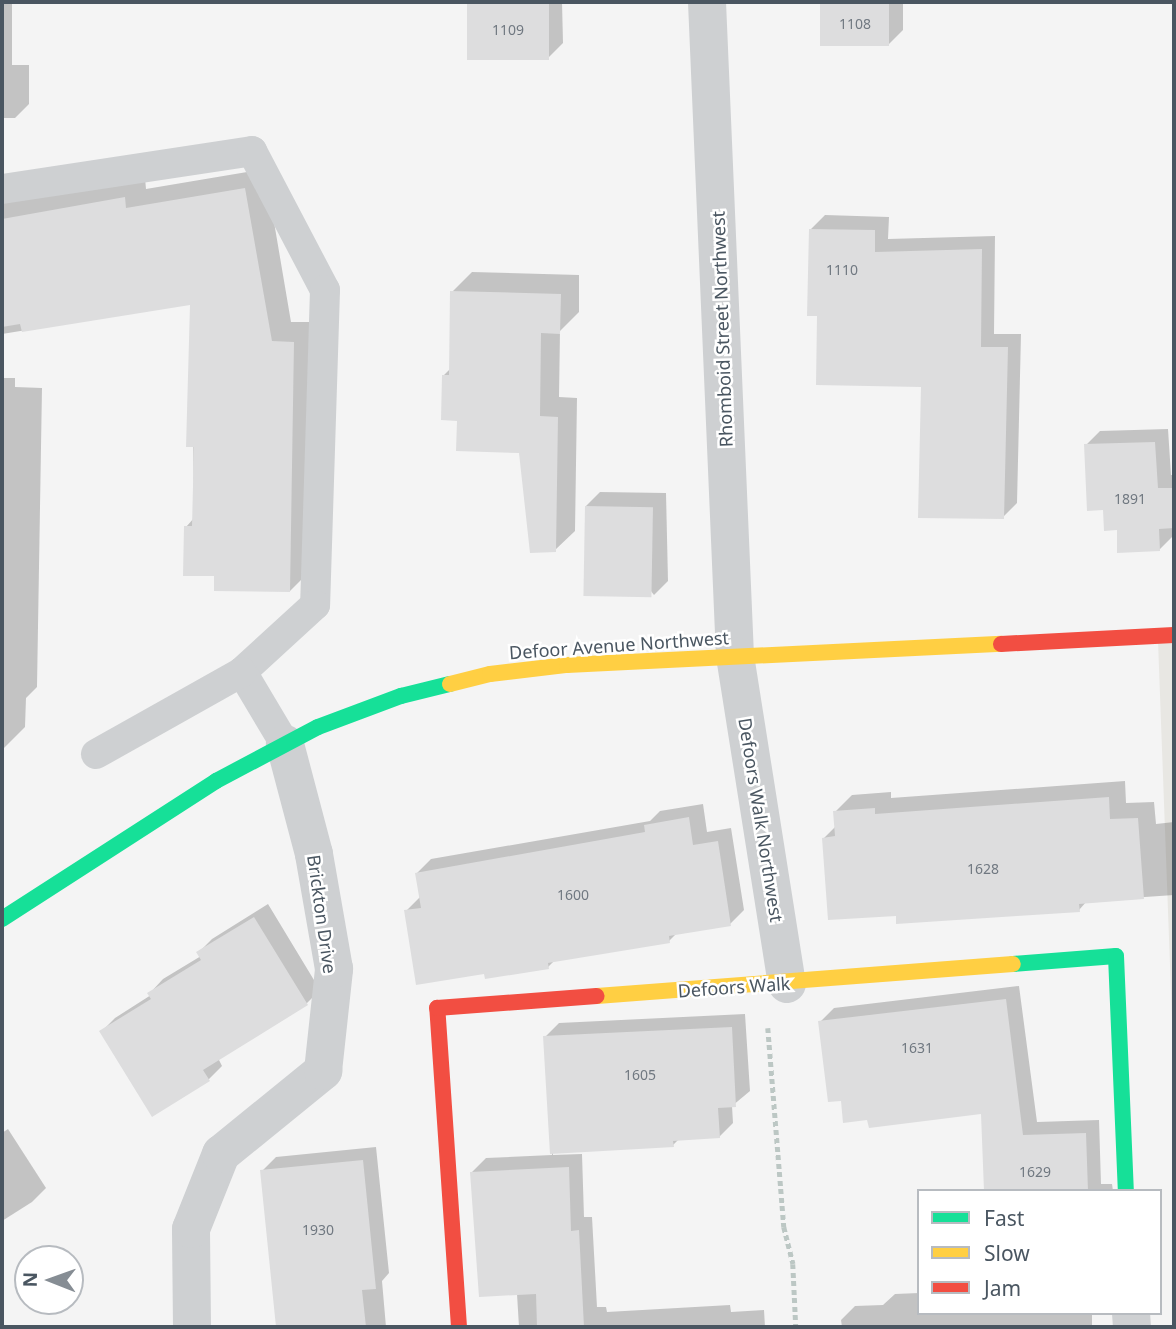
<!DOCTYPE html>
<style>
body{margin:0}
#map{position:relative;width:1176px;height:1329px;overflow:hidden;background:#f4f4f4;font-family:"Noto Sans",sans-serif}
div>[style]{position:absolute}
[style*='--x']{left:calc(var(--x)*1px);top:calc(var(--y)*1px);width:calc(var(--w)*1px);rotate:calc(var(--a)*1deg)}
.commercial>*{inset:0;background:#e8e7e3}
.shadow>*{inset:0;background:#0003}
.building>*{inset:0;background:#ddddde;transform-origin:0 0}
.path>*{height:4.5px;margin-top:-2.25px;transform-origin:0;background:repeating-linear-gradient(90deg,#bcc7c4 0 5px,transparent 0 8.5px)}
.lane>*{height:30px;margin:-15px;padding:0 15px;transform-origin:15px;border-radius:15px;background:#ced0d2}
.street>*{height:38px;margin:-19px;padding:0 19px;transform-origin:19px;border-radius:19px;background:#ced0d2}
.fast>*{height:16px;margin:-8px;padding:0 8px;transform-origin:8px;border-radius:8px;background:#16e098}
.slow>*{height:16px;margin:-8px;padding:0 8px;transform-origin:8px;border-radius:8px;background:#ffcf43}
.jam>*{height:16px;margin:-8px;padding:0 8px;transform-origin:8px;border-radius:8px;background:#f24e42}
span{translate:-50% -50%;white-space:nowrap;text-align:center;line-height:1.15;-webkit-text-stroke:5px #fff;paint-order:stroke}
.number-label{font-size:14px;color:#707881}
.number-label span{-webkit-text-stroke-width:0}
.street-label{font-size:18px;color:#4a5661}
.frame{position:absolute;inset:0;border:4px solid #4a5661;pointer-events:none}
.legend{position:absolute;left:917px;top:1189px;width:245px;height:126px;box-sizing:border-box;background:#fff;border:2px solid #b7bbc0;margin:0;padding:9px 12px;list-style:none;font-size:21px;color:#4a5661}
.legend li{display:flex;align-items:center;gap:14px;height:35px}
.legend b{width:35px;border:2px solid #b7bbc0}
.north{position:absolute;left:14px;top:1245px;width:70px;height:70px;box-sizing:border-box;background:#fff;border:2px solid #b7bbc0;border-radius:50%;rotate:271deg;font-size:19px;font-weight:700;line-height:28px;text-align:center;color:#4a5661}
.north::after{content:'';display:block;margin:auto;width:24px;height:32px;background:#868d94;clip-path:polygon(50% 0,100% 100%,50% 72%,0 100%)}
</style>
<div id="map">
<div class="commercial">
<div style="clip-path:polygon(1174px 639px,1174px 1073px,1158px 641px)"></div>
</div>
<div class="shadow">
<div style="clip-path:polygon(2px 2px,12px 2px,12px 65px,29px 65px,29px 104px,15px 118px,2px 118px)"></div>
<div style="clip-path:polygon(469px 2px,562px 2px,563px 43px,549px 57px,470px 59px)"></div>
<div style="clip-path:polygon(822px 2px,903px 2px,903px 30px,889px 44px,822px 44px)"></div>
<div style="clip-path:polygon(265px 169px,291px 322px,313px 322px,310px 571px,290px 591px,216px 575px,186px 527px,194px 518px,192px 303px,2px 334px,2px 200px,145px 178px,146px 189px)"></div>
<div style="clip-path:polygon(825px 215px,889px 217px,888px 239px,995px 236px,994px 334px,1021px 334px,1017px 503px,1003px 517px,922px 385px,819px 314px,811px 229px)"></div>
<div style="clip-path:polygon(472px 272px,579px 275px,579px 312px,560px 331px,559px 397px,577px 398px,575px 531px,555px 550px,521px 451px,459px 420px,444px 375px,451px 368px,452px 292px)"></div>
<div style="clip-path:polygon(2px 378px,15px 378px,15px 387px,42px 388px,37px 687px,26px 698px,25px 727px,2px 750px)"></div>
<div style="clip-path:polygon(1168px 429px,1171px 475px,1174px 475px,1174px 526px,1173px 536px,1159px 550px,1118px 528px,1105px 509px,1086px 445px,1100px 431px)"></div>
<div style="clip-path:polygon(600px 492px,666px 493px,668px 581px,654px 595px,586px 506px)"></div>
<div style="clip-path:polygon(1125px 781px,1126px 803px,1154px 802px,1156px 824px,1174px 822px,1174px 895px,1087px 901px,1079px 910px,898px 914px,824px 838px,836px 826px,835px 812px,852px 795px,891px 792px,891px 798px)"></div>
<div style="clip-path:polygon(703px 804px,707px 832px,731px 828px,744px 910px,730px 924px,677px 933px,669px 941px,555px 960px,548px 967px,485px 972px,406px 911px,421px 896px,417px 873px,431px 859px,650px 821px,660px 811px)"></div>
<div style="clip-path:polygon(268px 904px,320px 990px,307px 1003px,218px 1058px,222px 1066px,208px 1080px,101px 1032px,115px 1018px,151px 995px,150px 993px,163px 979px,201px 956px,198px 953px,212px 939px)"></div>
<div style="clip-path:polygon(1019px 986px,1037px 1122px,1099px 1120px,1101px 1184px,1112px 1184px,1113px 1191px,986px 1191px,983px 1112px,869px 1118px,842px 1099px,820px 1022px,834px 1008px)"></div>
<div style="clip-path:polygon(745px 1014px,750px 1091px,732px 1106px,733px 1123px,719px 1137px,679px 1139px,673px 1145px,553px 1152px,553px 1155px,582px 1154px,584px 1217px,592px 1217px,597px 1307px,606px 1307px,607px 1312px,730px 1305px,731px 1312px,764px 1310px,765px 1327px,519px 1327px,517px 1294px,472px 1172px,486px 1158px,552px 1155px,545px 1037px,559px 1023px)"></div>
<div style="clip-path:polygon(8px 1129px,46px 1188px,32px 1202px,2px 1221px,2px 1133px)"></div>
<div style="clip-path:polygon(376px 1147px,389px 1273px,382px 1281px,386px 1327px,277px 1327px,262px 1171px,276px 1157px)"></div>
<div style="clip-path:polygon(919px 1293px,919px 1313px,1092px 1313px,1092px 1327px,842px 1327px,841px 1320px,855px 1306px,883px 1305px,895px 1294px)"></div>
</div>
<div class="building">
<div style="left:467px;top:2px;width:82px;height:58px"></div>
<div style="left:820px;top:2px;width:69px;height:44px"></div>
<div style="clip-path:polygon(245px 188px,272px 341px,294px 342px,290px 592px,214px 591px,214px 576px,183px 576px,184px 526px,192px 526px,194px 447px,186px 447px,190px 305px,22px 332px,20px 324px,2px 327px,2px 219px,125px 197px,126px 208px)"></div>
<div style="clip-path:polygon(809px 229px,875px 230px,875px 252px,982px 249px,981px 347px,1008px 347px,1004px 519px,918px 518px,921px 387px,816px 385px,817px 316px,807px 316px)"></div>
<div style="clip-path:polygon(450px 291px,561px 294px,560px 334px,541px 333px,540px 416px,558px 417px,556px 552px,530px 553px,519px 453px,456px 451px,457px 421px,441px 420px,442px 375px,449px 375px)"></div>
<div style="clip-path:polygon(1155px 442px,1158px 488px,1174px 488px,1174px 528px,1159px 529px,1160px 551px,1117px 553px,1117px 530px,1104px 531px,1103px 510px,1087px 511px,1084px 444px)"></div>
<div style="left:585px;top:506px;width:68px;height:90px;rotate:1deg"></div>
<div style="clip-path:polygon(1109px 797px,1110px 819px,1138px 818px,1144px 899px,1079px 904px,1080px 912px,1017px 916px,896px 924px,896px 916px,828px 920px,822px 838px,835px 836px,833px 811px,875px 808px,875px 814px)"></div>
<div style="clip-path:polygon(689px 817px,693px 845px,718px 841px,731px 926px,669px 936px,670px 943px,548px 963px,549px 969px,485px 979px,484px 974px,416px 985px,404px 910px,421px 908px,415px 873px,645px 832px,644px 825px)"></div>
<div style="clip-path:polygon(254px 917px,308px 1005px,203px 1070px,210px 1081px,152px 1117px,99px 1031px,151px 999px,147px 993px,201px 960px,196px 952px)"></div>
<div style="clip-path:polygon(1006px 999px,1023px 1135px,1086px 1133px,1088px 1191px,984px 1191px,981px 1114px,869px 1128px,867px 1120px,843px 1123px,841px 1101px,828px 1102px,818px 1021px)"></div>
<div style="clip-path:polygon(732px 1027px,736px 1107px,718px 1108px,720px 1138px,673px 1141px,674px 1147px,550px 1154px,543px 1036px)"></div>
<div style="clip-path:polygon(363px 1160px,376px 1289px,362px 1290px,366px 1327px,276px 1327px,260px 1170px)"></div>
<div style="clip-path:polygon(569px 1167px,571px 1231px,579px 1230px,584px 1327px,537px 1327px,536px 1294px,479px 1297px,470px 1172px)"></div>
</div>
<div class="path">
<div style="--x:768;--y:1028;--w:200;--a:85.4"></div>
<div style="--x:784;--y:1227;--w:38;--a:76"></div>
<div style="--x:793;--y:1264;--w:63;--a:87.3"></div>
</div>
<div class="lane">
<div style="--x:2;--y:189;--w:253;--a:-8.6"></div>
<div style="--x:252;--y:151;--w:157;--a:62.3"></div>
<div style="--x:325;--y:290;--w:315;--a:91.8"></div>
<div style="--x:315;--y:605;--w:99;--a:137.5"></div>
<div style="--x:242;--y:672;--w:84;--a:59.2"></div>
<div style="--x:96;--y:754;--w:167;--a:-29.3"></div>
</div>
<div class="street">
<div style="--x:707;--y:2;--w:655;--a:87.55"></div>
<div style="--x:735;--y:656;--w:332;--a:81"></div>
<div style="--x:1131;--y:1313;--w:14;--a:86"></div>
<div style="--x:192;--y:1327;--w:98;--a:-90.6"></div>
<div style="--x:191;--y:1229;--w:81;--a:-68.2"></div>
<div style="--x:221;--y:1154;--w:132;--a:-39.1"></div>
<div style="--x:323;--y:1071;--w:103;--a:-83.8"></div>
<div style="--x:334;--y:969;--w:117;--a:-99.9"></div>
<div style="--x:314;--y:854;--w:114;--a:-104.8"></div>
</div>
<div class="fast">
<div style="--x:2;--y:919;--w:255;--a:-32.8"></div>
<div style="--x:216;--y:781;--w:115;--a:-27.9"></div>
<div style="--x:318;--y:727;--w:89;--a:-20.5"></div>
<div style="--x:401;--y:696;--w:50;--a:-13.8"></div>
<div style="--x:1013;--y:964;--w:103;--a:-4.4"></div>
<div style="--x:1116;--y:956;--w:235;--a:87.6"></div>
</div>
<div class="slow">
<div style="--x:450;--y:684;--w:41;--a:-14"></div>
<div style="--x:490;--y:674;--w:78;--a:-6.7"></div>
<div style="--x:567;--y:665;--w:435;--a:-2.8"></div>
<div style="--x:597;--y:996;--w:417;--a:-4.4"></div>
</div>
<div class="jam">
<div style="--x:1001;--y:644;--w:173;--a:-3"></div>
<div style="--x:459;--y:1327;--w:320;--a:-93.9"></div>
<div style="--x:437;--y:1008;--w:160;--a:-4.3"></div>
</div>
<div class="number-label">
<span style="left:855px;top:24px">1108</span>
<span style="left:508px;top:30px">1109</span>
<span style="left:842px;top:270px">1110</span>
<span style="left:1130px;top:499px">1891</span>
<span style="left:983px;top:869px">1628</span>
<span style="left:573px;top:895px">1600</span>
<span style="left:917px;top:1048px">1631</span>
<span style="left:640px;top:1075px">1605</span>
<span style="left:1035px;top:1172px">1629</span>
<span style="left:318px;top:1230px">1930</span>
</div>
<div class="street-label">
<span style="left:722px;top:329px;rotate:-92deg">Rhomboid Street Northwest</span>
<span style="left:619px;top:645px;rotate:-4deg">Defoor Avenue Northwest</span>
<span style="left:761px;top:820px;rotate:81deg">Defoors Walk Northwest</span>
<span style="left:322px;top:914px;rotate:82deg">Brickton Drive</span>
<span style="left:734px;top:987px;rotate:-4deg">Defoors Walk</span>
</div>
<div class="frame"></div>
<ul class="legend">
<li><b style="height:9px;background:#16e098"></b>Fast</li>
<li><b style="height:9px;background:#ffcf43"></b>Slow</li>
<li><b style="height:9px;background:#f24e42"></b>Jam</li>
</ul>
<div class="north">N</div>
</div>
